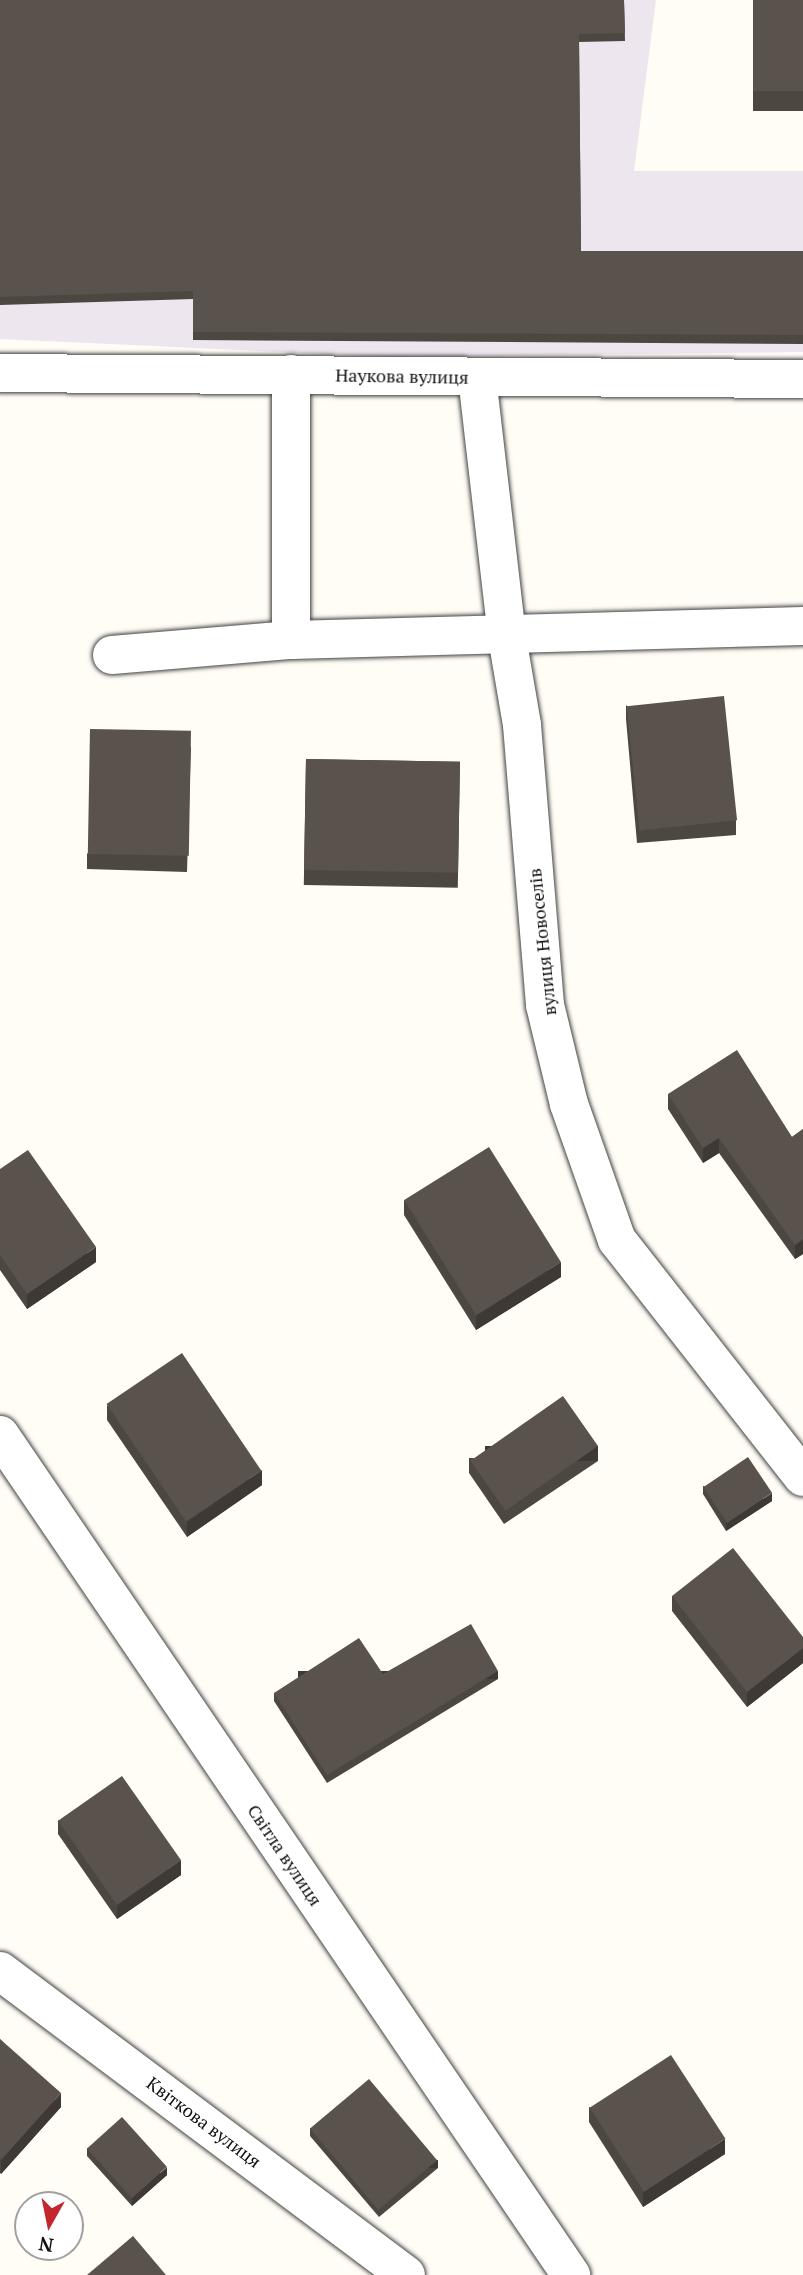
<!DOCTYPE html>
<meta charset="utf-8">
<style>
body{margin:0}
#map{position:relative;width:803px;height:2275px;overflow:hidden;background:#fffdf5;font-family:"PT Serif",serif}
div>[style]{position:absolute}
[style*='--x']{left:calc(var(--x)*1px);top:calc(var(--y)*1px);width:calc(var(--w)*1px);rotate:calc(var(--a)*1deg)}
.industrial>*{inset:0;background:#eee6ef}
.roads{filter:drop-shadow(0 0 2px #444) drop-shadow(0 0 2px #444)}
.minor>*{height:38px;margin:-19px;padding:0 19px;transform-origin:19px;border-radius:19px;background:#fff}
.wall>*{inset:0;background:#4d4742;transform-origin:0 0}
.shaded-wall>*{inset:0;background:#3f3936;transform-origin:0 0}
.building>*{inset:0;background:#5a524d;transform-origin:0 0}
span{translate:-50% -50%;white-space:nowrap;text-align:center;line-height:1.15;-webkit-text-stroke:7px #fff;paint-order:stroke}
.street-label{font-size:18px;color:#111}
.north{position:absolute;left:14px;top:2191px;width:70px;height:70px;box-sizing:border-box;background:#fff;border:2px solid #a0a0a0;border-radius:50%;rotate:189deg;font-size:19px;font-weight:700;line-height:28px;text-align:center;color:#111}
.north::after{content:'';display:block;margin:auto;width:24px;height:32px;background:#c4262e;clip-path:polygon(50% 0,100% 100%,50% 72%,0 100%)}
</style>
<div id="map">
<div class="industrial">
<div style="clip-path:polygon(0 0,656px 0,634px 171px,803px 171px,803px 352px,389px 357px,0 339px)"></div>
</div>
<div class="roads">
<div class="minor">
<div style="--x:0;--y:373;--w:803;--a:0.43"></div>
<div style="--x:477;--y:377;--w:262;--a:83.4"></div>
<div style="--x:507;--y:637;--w:89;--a:80.3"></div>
<div style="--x:522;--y:725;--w:281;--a:85.3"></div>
<div style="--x:545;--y:1005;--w:102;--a:76.4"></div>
<div style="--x:569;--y:1104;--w:144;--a:70.6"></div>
<div style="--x:617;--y:1240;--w:301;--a:51.9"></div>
<div style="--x:291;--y:640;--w:266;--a:-90"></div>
<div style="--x:112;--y:655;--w:180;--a:-4.8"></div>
<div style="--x:291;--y:640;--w:512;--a:-1.57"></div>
<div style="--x:0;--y:1435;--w:1016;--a:55.79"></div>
<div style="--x:0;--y:1971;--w:507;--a:36.82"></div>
</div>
</div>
<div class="wall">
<div style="clip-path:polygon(0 0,624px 0,625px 41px,579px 42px,581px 251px,803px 251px,803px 344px,193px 340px,193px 299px,0 305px)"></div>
<div style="left:753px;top:0;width:50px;height:111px"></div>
<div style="clip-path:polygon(626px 705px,736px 820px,736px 835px,637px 843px,626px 719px)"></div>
<div style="clip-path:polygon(191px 746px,187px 872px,87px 869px,87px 854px)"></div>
<div style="left:306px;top:759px;width:154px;height:126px;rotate:1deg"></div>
<div style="clip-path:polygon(668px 1094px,792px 1137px,803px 1129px,803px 1254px,795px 1259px,719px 1153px,703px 1163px,668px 1109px)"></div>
<div style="clip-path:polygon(0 1169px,96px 1262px,27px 1309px,0 1270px)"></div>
<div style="clip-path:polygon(404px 1200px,561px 1277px,476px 1330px,404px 1215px)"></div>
<div style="clip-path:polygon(107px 1405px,262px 1485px,187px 1537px,107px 1420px)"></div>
<div style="clip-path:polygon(469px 1458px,598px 1461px,504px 1524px,469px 1473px)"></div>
<div style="clip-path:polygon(703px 1486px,772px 1501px,726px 1531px,703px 1494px)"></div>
<div style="clip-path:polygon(672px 1596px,803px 1637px,803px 1663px,747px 1707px,672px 1611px)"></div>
<div style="clip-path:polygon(383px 1674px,498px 1679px,327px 1783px,274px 1701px,274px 1693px)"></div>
<div style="clip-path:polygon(58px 1820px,181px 1875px,117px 1919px,58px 1834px)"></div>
<div style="clip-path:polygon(0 2039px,61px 2107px,1px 2174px,0 2173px)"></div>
<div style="clip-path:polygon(589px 2107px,725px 2154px,643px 2207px,589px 2122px)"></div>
<div style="clip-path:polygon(310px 2128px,438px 2168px,379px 2217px,310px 2136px)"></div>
<div style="clip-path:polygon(87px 2148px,167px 2175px,132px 2206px,87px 2156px)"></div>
</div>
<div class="shaded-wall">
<div style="clip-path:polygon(719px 1138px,719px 1153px,703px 1163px,703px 1148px)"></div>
<div style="clip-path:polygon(803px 1239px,803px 1254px,795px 1259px,795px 1245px)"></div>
<div style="clip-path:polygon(96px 1247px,96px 1262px,27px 1309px,27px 1294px)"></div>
<div style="clip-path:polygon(561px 1262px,561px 1277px,476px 1330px,476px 1315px)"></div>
<div style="left:598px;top:1446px;width:15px;height:113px;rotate:90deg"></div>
<div style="clip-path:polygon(262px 1470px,262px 1485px,187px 1537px,187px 1522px)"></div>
<div style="clip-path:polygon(772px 1493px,772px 1501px,726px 1531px,726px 1523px)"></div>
<div style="clip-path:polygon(803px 1648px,803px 1663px,747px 1707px,747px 1692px)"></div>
<div style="left:498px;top:1671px;width:8px;height:200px;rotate:90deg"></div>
<div style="clip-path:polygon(181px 1860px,181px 1875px,117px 1919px,117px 1904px)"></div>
<div style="clip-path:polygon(61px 2093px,61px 2107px,1px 2174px,1px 2160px)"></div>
<div style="clip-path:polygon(725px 2139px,725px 2154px,643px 2207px,643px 2192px)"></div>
<div style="left:438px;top:2160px;width:8px;height:77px;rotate:90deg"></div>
<div style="clip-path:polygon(167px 2167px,167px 2175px,132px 2206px,132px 2198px)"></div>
</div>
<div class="building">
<div style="clip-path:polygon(0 0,624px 0,625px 33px,579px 34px,581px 251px,803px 251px,803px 335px,193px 332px,193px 291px,0 297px)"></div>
<div style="left:753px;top:0;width:50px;height:91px"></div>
<div style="left:724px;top:696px;width:125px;height:98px;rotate:84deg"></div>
<div style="left:90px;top:729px;width:101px;height:125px;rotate:1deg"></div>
<div style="left:306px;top:759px;width:154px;height:111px;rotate:1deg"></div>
<div style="clip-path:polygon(737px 1050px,792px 1137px,803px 1129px,803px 1239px,795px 1245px,719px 1138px,703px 1148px,668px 1094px)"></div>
<div style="left:489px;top:1147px;width:136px;height:100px;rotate:58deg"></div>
<div style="clip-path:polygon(28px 1150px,96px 1247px,27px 1294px,0 1255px,0 1169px)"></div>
<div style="left:182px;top:1353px;width:142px;height:91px;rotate:56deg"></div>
<div style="left:563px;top:1396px;width:61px;height:113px;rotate:55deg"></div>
<div style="left:748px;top:1457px;width:43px;height:54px;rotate:56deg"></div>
<div style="clip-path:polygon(733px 1548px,803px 1637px,803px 1648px,747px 1692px,672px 1596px)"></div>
<div style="clip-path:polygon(471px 1624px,498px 1671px,327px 1775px,274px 1693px,359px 1638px,383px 1674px)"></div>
<div style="left:122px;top:1776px;width:103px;height:78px;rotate:55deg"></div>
<div style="clip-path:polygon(0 2039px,61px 2093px,1px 2160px,0 2158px)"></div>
<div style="left:671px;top:2055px;width:100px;height:97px;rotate:57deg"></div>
<div style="left:369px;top:2079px;width:106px;height:77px;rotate:50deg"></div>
<div style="left:122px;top:2117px;width:67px;height:47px;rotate:48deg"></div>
<div style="clip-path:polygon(133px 2236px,166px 2275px,87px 2275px)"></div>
</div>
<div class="street-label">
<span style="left:402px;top:376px;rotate:1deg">Наукова вулиця</span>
<span style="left:542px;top:942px;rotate:-96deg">вулиця Новоселів</span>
<span style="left:285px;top:1855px;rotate:56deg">Світла вулиця</span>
<span style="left:204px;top:2122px;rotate:37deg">Квіткова вулиця</span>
</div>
<div class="north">N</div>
</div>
